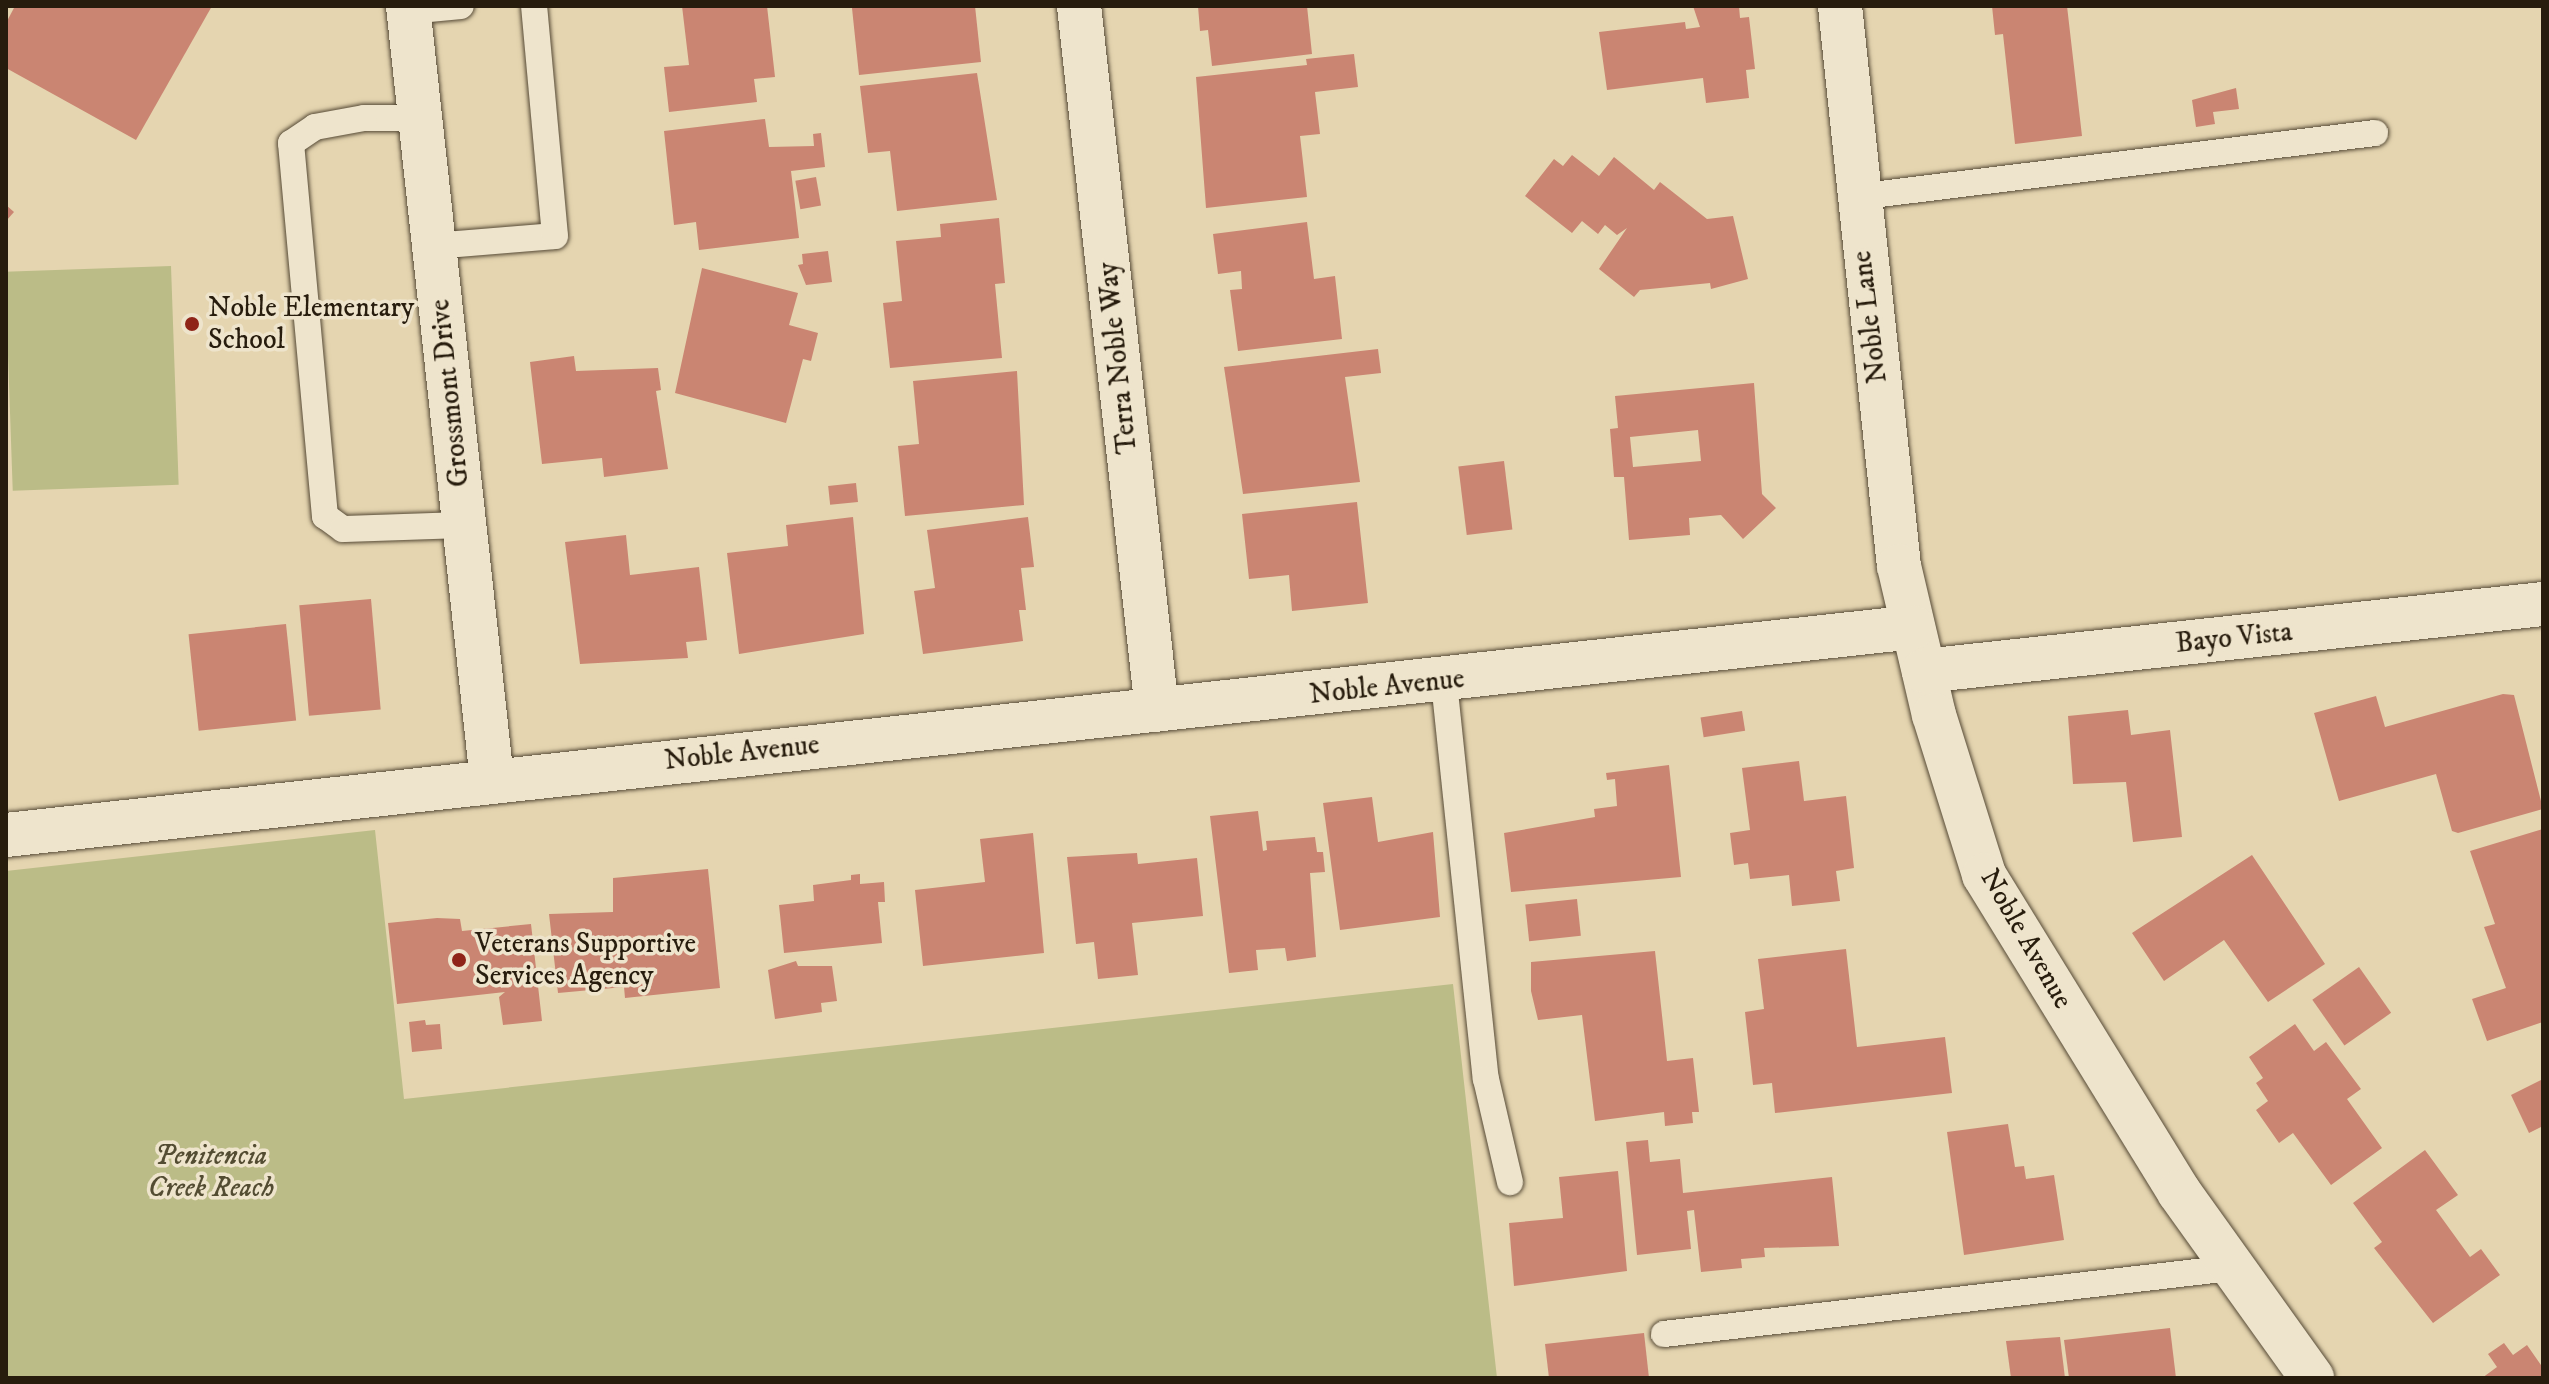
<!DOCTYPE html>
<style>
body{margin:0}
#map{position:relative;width:2549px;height:1384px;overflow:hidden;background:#e5d5b0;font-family:"IM FELL DW Pica",serif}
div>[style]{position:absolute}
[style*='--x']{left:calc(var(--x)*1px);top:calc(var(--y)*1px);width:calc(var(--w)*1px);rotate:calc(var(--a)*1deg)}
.green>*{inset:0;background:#bbbc87;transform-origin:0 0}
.building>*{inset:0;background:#ca8572;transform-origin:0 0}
.roads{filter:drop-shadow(0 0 2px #564a36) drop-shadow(0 0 2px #564a36)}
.lane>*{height:26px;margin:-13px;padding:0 13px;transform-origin:13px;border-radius:13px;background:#eee4cc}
.street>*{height:44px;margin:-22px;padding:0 22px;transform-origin:22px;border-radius:22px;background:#eee4cc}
.dots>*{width:22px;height:22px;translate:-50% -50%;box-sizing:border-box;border:4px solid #eee4cc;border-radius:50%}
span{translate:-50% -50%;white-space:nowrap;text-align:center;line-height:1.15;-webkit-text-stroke:7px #eee4cc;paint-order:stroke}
.poi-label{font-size:28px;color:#271c0d}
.left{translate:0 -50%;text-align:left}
.street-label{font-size:28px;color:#271c0d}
.park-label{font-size:28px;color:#534c32;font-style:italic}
.frame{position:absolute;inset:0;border:8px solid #271c0d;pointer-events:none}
</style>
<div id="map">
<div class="green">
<div style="left:171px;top:266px;width:219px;height:166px;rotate:88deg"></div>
<div style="clip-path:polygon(375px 830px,404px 1099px,1453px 984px,1497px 1378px,6px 1378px,6px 871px)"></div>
</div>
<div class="building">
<div style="clip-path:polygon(15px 6px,212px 6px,136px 140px,6px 68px,6px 23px)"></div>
<div style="clip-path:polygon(682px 6px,767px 6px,775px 77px,754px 79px,757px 102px,669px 112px,664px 67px,689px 65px)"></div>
<div style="clip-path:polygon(871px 6px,975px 6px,981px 62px,859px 75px,852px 8px)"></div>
<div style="clip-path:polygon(1198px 6px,1307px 6px,1312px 54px,1212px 66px,1208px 30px,1200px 31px)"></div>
<div style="clip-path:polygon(1693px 6px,1739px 6px,1740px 18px,1749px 17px,1755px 69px,1746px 70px,1749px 98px,1706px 103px,1703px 78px,1607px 90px,1599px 32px,1685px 22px,1686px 29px,1700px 27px)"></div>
<div style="clip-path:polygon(1992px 6px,2067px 6px,2082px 136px,2015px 144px,2003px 34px,1995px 35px)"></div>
<div style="clip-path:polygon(1354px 54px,1358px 87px,1315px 92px,1320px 134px,1300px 136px,1307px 197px,1206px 208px,1196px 77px,1307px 65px,1306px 59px)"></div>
<div style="clip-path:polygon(977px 73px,997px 200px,897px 211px,890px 151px,868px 153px,860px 86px)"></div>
<div style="clip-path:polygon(2236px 88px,2239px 109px,2213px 112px,2215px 124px,2196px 127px,2192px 100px)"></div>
<div style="clip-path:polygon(765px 119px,769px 147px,814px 146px,813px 134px,821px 133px,825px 167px,791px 171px,799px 238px,699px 250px,696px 222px,674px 225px,664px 131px)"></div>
<div style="clip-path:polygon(1572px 155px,1599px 176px,1614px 157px,1654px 190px,1660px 182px,1707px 219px,1733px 216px,1748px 279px,1711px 289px,1710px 283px,1640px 290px,1634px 297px,1599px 269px,1627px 228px,1617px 235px,1605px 225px,1598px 234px,1582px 221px,1572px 233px,1525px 196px,1554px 159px,1563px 166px)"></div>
<div style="left:816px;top:177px;width:29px;height:21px;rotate:80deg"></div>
<div style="clip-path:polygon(6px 205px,14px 212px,6px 221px)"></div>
<div style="clip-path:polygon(999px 218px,1005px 283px,995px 284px,1002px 358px,890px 368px,883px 303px,902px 301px,896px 241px,941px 237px,940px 224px)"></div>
<div style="clip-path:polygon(1307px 222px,1314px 279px,1335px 276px,1342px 339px,1238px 351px,1230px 290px,1242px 289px,1241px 271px,1218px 274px,1213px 234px)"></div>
<div style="clip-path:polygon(828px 251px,832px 282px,806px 285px,798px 265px,803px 264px,802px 254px)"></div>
<div style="clip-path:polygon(702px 268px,798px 293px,789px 325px,818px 333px,811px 361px,803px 359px,786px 423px,675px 393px)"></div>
<div style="clip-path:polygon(1378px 349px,1381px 373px,1345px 377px,1360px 482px,1243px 494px,1224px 367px)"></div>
<div style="clip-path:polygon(574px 356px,576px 371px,658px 368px,661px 390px,656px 391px,668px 469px,604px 477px,602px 458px,542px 464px,530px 362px)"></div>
<div style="clip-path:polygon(1017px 371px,1024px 505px,905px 516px,898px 446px,919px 444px,913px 381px)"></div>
<div style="clip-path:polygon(evenodd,1754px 383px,1762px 494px,1776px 508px,1743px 539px,1721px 515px,1689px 518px,1690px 535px,1629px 540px,1624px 477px,1614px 477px,1610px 429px,1618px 428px,1615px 396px,1754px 383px,1698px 430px,1701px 461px,1633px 467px,1630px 437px,1698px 430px)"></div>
<div style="left:1504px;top:461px;width:69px;height:46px;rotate:83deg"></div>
<div style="left:856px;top:483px;width:19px;height:28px;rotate:84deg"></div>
<div style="clip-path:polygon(1357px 502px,1368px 603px,1292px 611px,1289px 575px,1249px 579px,1242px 514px)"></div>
<div style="clip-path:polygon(853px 517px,864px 634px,739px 654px,727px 553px,788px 546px,786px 525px)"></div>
<div style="clip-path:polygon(1028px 517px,1034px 567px,1021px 568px,1026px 610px,1019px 610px,1023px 641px,923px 654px,914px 591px,935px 588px,927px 530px)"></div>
<div style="clip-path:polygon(626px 535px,630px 575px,699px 567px,707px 640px,686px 642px,688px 658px,580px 664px,565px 542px)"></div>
<div style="left:371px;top:599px;width:111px;height:72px;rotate:85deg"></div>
<div style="left:286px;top:624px;width:97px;height:98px;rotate:84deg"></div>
<div style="clip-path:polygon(2503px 694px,2514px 695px,2543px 809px,2458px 833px,2452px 831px,2436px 774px,2339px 801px,2314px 713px,2376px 696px,2385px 727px)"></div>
<div style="clip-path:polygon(2128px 710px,2131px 735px,2170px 730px,2182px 837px,2133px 842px,2126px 782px,2073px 784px,2068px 716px)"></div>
<div style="left:1742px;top:711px;width:20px;height:42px;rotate:81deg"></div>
<div style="clip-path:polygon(1799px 761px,1804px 801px,1846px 796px,1854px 868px,1836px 871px,1840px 901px,1792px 906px,1789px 875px,1750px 879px,1748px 863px,1734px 865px,1730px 833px,1750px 830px,1742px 768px)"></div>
<div style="clip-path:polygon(1669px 765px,1681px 877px,1511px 892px,1504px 833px,1595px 817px,1594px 809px,1617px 806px,1615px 779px,1607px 780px,1606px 773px)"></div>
<div style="clip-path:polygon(1372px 797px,1378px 842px,1433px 832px,1440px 917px,1340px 930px,1323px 803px)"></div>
<div style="clip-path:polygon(1258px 811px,1263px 851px,1267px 850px,1266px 841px,1315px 837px,1317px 852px,1323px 852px,1325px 872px,1310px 873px,1316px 957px,1287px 961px,1285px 948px,1256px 950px,1258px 970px,1229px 973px,1210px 816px)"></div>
<div style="clip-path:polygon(2543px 829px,2543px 1022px,2487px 1041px,2472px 999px,2506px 988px,2484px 927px,2495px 924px,2470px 851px)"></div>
<div style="clip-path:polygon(1033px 833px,1044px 953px,923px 966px,915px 890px,985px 882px,980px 839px)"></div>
<div style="clip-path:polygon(1137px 853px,1138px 864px,1197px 858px,1203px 916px,1132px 923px,1138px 975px,1098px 979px,1094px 942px,1076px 944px,1067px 857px)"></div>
<div style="clip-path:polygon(2252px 855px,2325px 964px,2268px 1002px,2224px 940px,2164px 981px,2132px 933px)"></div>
<div style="clip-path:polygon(708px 869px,720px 988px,625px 998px,624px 987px,558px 993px,549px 914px,613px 912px,613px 878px)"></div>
<div style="clip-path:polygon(860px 874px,860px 884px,884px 882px,885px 902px,878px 902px,882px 943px,784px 953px,779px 905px,814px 901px,813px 885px,851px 880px,851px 875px)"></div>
<div style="left:1577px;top:899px;width:37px;height:52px;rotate:84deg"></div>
<div style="clip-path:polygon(437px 918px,460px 919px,462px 931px,531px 924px,542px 1021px,503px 1025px,499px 997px,505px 992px,397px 1004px,388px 923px)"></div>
<div style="clip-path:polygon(1846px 949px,1857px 1047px,1945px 1037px,1952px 1093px,1775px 1113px,1772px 1083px,1753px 1085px,1745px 1012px,1764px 1009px,1758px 959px)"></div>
<div style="clip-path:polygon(1655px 951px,1667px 1061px,1693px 1058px,1699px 1112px,1692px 1112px,1693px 1123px,1665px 1126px,1664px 1112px,1595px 1121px,1582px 1015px,1538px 1020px,1531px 991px,1531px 962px)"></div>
<div style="clip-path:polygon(796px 961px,798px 966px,832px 966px,837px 1001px,821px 1003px,822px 1012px,775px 1019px,768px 970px)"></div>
<div style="left:2359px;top:967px;width:56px;height:57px;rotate:55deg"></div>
<div style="clip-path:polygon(425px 1020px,426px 1025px,440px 1024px,442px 1049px,412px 1052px,409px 1022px)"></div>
<div style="clip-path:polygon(2295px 1024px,2314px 1051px,2326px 1042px,2361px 1089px,2347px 1099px,2382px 1148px,2331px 1185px,2293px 1133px,2279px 1143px,2256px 1110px,2268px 1101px,2256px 1083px,2263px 1078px,2249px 1057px)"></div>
<div style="clip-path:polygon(2543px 1079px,2543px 1126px,2529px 1133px,2511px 1095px)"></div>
<div style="clip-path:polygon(2008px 1124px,2015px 1167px,2024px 1166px,2026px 1179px,2054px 1175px,2064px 1240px,1964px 1255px,1947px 1132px)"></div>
<div style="clip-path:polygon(1648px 1140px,1650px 1162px,1680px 1159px,1683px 1193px,1832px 1177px,1839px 1246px,1764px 1248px,1765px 1257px,1741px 1259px,1742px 1268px,1701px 1272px,1694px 1210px,1687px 1211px,1691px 1249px,1637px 1255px,1626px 1142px)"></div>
<div style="clip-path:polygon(2425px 1150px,2458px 1195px,2436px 1210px,2470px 1257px,2481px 1249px,2500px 1275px,2433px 1323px,2374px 1248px,2382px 1242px,2353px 1203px)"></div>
<div style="clip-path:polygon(1618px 1171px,1627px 1271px,1514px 1286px,1509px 1223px,1563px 1218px,1559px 1177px)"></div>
<div style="clip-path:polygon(2170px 1328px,2176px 1378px,2069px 1378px,2064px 1340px)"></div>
<div style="clip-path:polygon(1644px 1333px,1649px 1378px,1549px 1378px,1545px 1344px)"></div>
<div style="clip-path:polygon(2060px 1337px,2065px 1378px,2011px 1378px,2006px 1341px)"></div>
<div style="clip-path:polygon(2504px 1343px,2513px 1355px,2527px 1345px,2543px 1368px,2543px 1378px,2482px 1378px,2497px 1367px,2488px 1354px)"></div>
</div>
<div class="roads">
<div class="lane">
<div style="--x:402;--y:6;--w:8;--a:40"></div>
<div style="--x:408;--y:11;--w:53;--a:-5.4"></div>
<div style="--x:420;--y:118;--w:56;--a:180"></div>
<div style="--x:364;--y:118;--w:50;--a:169.6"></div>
<div style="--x:315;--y:127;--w:29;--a:146"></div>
<div style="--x:291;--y:143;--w:375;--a:84.8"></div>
<div style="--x:325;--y:516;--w:22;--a:36"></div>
<div style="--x:343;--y:529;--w:121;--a:-1.9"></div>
<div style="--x:1856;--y:197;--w:523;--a:-7.03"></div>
<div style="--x:434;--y:246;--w:121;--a:-4.7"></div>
<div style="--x:555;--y:236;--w:231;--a:-95.2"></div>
<div style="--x:1444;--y:682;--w:399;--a:84"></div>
<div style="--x:1486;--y:1079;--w:106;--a:76.9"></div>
<div style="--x:1664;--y:1334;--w:571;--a:-6.64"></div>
</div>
<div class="street">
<div style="--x:408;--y:6;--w:779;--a:83.81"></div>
<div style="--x:1079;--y:6;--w:708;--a:83.68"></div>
<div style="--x:1840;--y:6;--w:563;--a:83.99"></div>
<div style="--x:1899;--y:566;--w:153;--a:76.8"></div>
<div style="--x:1934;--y:715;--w:168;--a:72.6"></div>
<div style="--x:1984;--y:875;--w:372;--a:58.4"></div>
<div style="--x:2179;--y:1192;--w:229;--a:54.4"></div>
<div style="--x:1924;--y:671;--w:623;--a:-6.18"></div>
<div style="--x:6;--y:835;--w:1918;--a:-6.22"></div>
</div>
</div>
<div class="dots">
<div style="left:192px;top:324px;background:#8f2418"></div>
<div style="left:459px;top:960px;background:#8f2418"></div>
</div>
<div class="poi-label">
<span class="left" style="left:208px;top:324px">Noble Elementary<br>School</span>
<span class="left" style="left:475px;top:960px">Veterans Supportive<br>Services Agency</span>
</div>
<div class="street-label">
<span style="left:1870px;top:317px;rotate:-97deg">Noble Lane</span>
<span style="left:1118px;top:358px;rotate:-96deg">Terra Noble Way</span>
<span style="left:450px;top:393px;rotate:-96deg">Grossmont Drive</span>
<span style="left:2234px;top:638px;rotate:-6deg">Bayo Vista</span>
<span style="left:1387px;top:687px;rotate:-6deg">Noble Avenue</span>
<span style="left:742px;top:753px;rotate:-6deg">Noble Avenue</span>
<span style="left:2026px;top:939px;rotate:60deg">Noble Avenue</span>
</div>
<div class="park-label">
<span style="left:211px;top:1172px">Penitencia<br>Creek Reach</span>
</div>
<div class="frame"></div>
</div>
